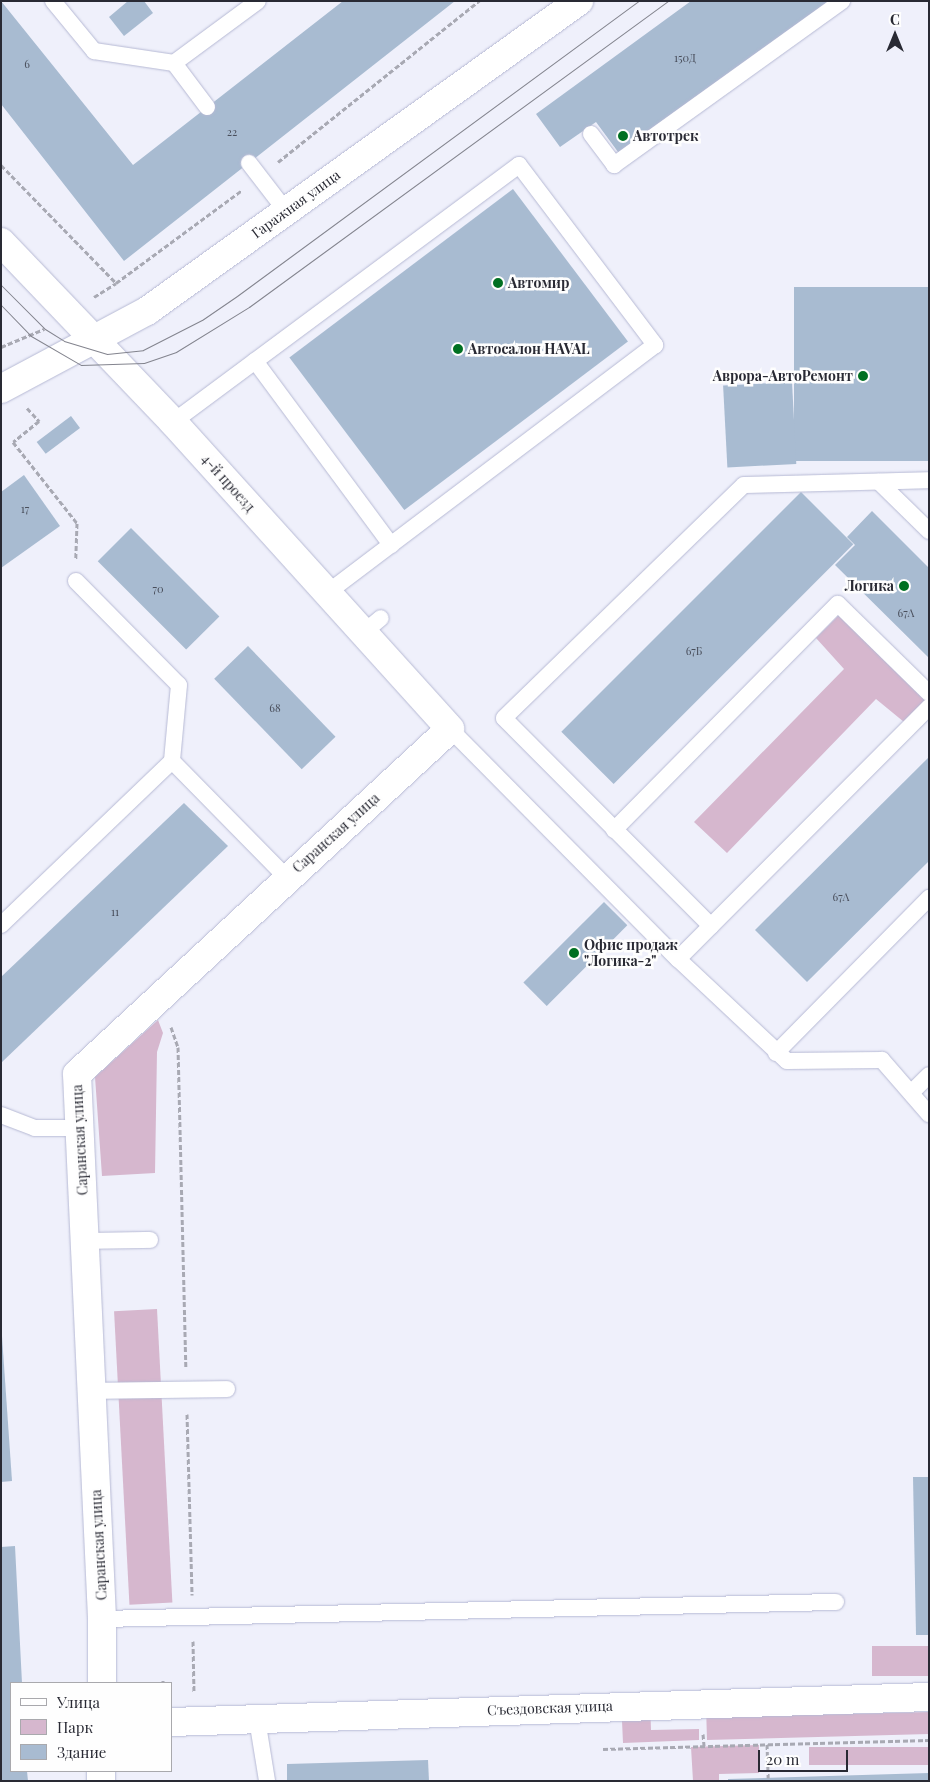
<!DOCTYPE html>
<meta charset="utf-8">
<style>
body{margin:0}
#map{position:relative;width:930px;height:1782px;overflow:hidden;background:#eff0fb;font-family:"Playfair Display",serif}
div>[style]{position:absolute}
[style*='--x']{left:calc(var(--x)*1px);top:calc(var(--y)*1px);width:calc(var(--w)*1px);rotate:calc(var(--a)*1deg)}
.green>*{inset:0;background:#d6b7ce;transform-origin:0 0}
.building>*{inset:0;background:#a8bbd1;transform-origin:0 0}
.path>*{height:3px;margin-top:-1.5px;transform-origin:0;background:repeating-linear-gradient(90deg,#a8a9b3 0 5px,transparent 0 7.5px)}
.roads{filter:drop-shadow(0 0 1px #b6b9d4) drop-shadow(0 0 1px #b6b9d4)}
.lane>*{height:16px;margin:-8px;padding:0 8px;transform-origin:8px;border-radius:8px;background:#fff}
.street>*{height:28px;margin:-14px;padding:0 14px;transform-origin:14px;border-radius:14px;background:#fff}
.tram>*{height:1px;margin:-0.5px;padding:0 0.5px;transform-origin:0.5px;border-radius:0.5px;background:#83848e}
.dots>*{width:14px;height:14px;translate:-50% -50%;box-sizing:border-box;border:2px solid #fefefe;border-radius:50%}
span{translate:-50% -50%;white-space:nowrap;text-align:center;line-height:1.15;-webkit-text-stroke:5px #fefefe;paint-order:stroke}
.number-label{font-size:11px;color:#494e5b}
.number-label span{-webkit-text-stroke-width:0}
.poi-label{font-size:14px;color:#292a34;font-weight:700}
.left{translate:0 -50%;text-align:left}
.right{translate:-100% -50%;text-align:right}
.street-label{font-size:14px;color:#292a34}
.frame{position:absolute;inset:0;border:2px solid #292a34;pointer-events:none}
.legend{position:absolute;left:10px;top:1682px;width:162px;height:90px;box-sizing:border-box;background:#fefefe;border:1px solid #a9a9ad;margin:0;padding:6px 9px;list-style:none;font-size:15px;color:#292a34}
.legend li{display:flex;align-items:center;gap:10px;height:25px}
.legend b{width:25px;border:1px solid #a9a9ad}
.north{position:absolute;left:870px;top:10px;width:50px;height:50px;-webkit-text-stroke:4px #fefefe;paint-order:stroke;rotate:0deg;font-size:14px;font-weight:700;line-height:20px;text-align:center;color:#292a34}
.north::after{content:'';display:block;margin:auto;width:18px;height:22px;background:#292a34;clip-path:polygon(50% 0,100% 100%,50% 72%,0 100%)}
.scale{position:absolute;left:758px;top:1750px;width:90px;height:22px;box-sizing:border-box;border:2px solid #292a34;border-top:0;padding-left:6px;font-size:15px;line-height:18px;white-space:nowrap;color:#292a34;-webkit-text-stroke:4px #fefefe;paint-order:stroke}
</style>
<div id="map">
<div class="green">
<div style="clip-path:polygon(841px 613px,927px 698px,924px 704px,904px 722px,876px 699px,727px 853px,694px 822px,844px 669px,816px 638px)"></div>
<div style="clip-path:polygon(158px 1020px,163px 1033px,157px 1052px,155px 1173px,102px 1176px,95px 1077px)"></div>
<div style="left:157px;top:1309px;width:294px;height:43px;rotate:87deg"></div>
<div style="left:929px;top:1646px;width:30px;height:57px;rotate:90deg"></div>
<div style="clip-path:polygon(650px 1698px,651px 1730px,699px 1729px,699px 1740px,623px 1743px,621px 1699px)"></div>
<div style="clip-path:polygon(706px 1706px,764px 1716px,929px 1712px,929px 1734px,707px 1740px)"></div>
<div style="clip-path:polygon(759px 1745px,759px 1773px,719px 1774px,719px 1781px,693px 1781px,691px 1747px)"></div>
<div style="left:929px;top:1747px;width:18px;height:120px;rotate:90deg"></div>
</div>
<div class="building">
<div style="clip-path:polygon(1px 1px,133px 165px,343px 1px,455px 1px,124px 261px,1px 104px)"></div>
<div style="clip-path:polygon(128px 1px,144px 1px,153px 13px,124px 36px,109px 17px)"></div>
<div style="clip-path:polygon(691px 1px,835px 1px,621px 156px,596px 122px,560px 147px,536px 114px)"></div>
<div style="left:513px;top:189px;width:191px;height:280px;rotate:53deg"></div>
<div style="left:929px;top:287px;width:174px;height:135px;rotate:90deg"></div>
<div style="left:792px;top:382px;width:82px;height:69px;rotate:87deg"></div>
<div style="left:71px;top:416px;width:15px;height:43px;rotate:53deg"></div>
<div style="clip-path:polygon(24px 475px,60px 526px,1px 568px,1px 492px)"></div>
<div style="left:801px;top:492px;width:74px;height:339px;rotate:45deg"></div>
<div style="clip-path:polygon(872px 511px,929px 568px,929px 658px,835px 565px,855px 545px,847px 537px)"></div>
<div style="left:131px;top:528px;width:125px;height:47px;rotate:45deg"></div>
<div style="left:248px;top:646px;width:126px;height:47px;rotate:46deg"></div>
<div style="clip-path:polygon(929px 757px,929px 861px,807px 982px,755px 930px)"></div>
<div style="clip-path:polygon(184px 803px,228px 846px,1px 1063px,1px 977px)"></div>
<div style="left:604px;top:902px;width:33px;height:114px;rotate:45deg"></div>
<div style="clip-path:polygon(1px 1322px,12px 1481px,1px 1482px)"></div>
<div style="clip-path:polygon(913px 1477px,929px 1477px,929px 1635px,916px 1635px)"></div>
<div style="clip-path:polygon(15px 1546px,22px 1683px,11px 1683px,11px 1771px,27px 1771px,28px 1781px,1px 1781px,1px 1547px)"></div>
<div style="clip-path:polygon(428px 1760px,429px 1781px,287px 1781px,287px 1764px)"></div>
<div style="clip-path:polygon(929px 1773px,929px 1781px,728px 1781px,728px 1779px)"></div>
</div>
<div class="path">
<div style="--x:278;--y:162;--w:258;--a:-38.7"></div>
<div style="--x:1;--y:165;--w:165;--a:45.7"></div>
<div style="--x:116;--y:283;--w:157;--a:-36.4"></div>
<div style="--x:94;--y:297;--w:26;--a:-32"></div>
<div style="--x:1;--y:347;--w:47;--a:-22.7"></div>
<div style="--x:27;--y:408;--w:18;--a:47"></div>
<div style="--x:39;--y:421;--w:33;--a:141"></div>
<div style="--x:13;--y:442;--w:103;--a:51.7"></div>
<div style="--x:77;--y:523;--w:36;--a:92"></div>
<div style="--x:171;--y:1027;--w:21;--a:71"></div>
<div style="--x:178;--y:1047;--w:320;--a:88.6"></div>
<div style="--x:187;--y:1414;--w:181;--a:88.4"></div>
<div style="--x:193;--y:1641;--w:51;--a:88.9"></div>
<div style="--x:163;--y:1680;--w:3;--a:90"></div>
<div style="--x:703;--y:1734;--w:12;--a:85"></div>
<div style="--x:767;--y:1744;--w:34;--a:88"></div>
<div style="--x:603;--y:1749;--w:326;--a:-1.6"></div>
</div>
<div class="roads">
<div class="lane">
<div style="--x:53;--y:1;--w:65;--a:50.6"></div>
<div style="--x:94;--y:51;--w:81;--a:8.5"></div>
<div style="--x:174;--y:63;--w:55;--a:53.1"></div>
<div style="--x:174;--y:63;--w:104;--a:-36.4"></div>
<div style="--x:591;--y:134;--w:39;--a:53"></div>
<div style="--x:614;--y:165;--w:281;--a:-35.7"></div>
<div style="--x:249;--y:163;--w:61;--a:52.4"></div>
<div style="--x:255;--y:361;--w:229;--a:53.5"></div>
<div style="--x:173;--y:422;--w:431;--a:-36.6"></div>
<div style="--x:519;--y:165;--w:226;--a:52.9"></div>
<div style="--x:655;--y:345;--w:411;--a:142.9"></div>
<div style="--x:879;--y:482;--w:70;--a:44.4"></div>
<div style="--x:76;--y:581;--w:146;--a:45.3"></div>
<div style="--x:179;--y:685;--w:76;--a:95.3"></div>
<div style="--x:363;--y:633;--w:23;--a:-40"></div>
<div style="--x:450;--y:729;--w:324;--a:45.3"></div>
<div style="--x:678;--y:959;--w:149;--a:43.1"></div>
<div style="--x:787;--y:1061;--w:95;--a:-0.6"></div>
<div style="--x:882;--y:1060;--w:72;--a:49"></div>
<div style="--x:614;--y:830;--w:318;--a:-45.3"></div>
<div style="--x:838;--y:604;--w:127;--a:44.4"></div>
<div style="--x:1;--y:925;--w:237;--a:-43.8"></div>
<div style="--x:172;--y:761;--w:164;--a:45.5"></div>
<div style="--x:711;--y:926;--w:293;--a:-134.9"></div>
<div style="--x:504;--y:718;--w:334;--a:-44.2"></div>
<div style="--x:744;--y:485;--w:185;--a:-1.5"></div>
<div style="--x:678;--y:959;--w:356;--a:-45.1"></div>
<div style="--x:776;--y:1053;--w:218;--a:-45.4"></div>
<div style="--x:911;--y:1093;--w:25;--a:-45"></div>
<div style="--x:1;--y:1115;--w:36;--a:21"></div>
<div style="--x:35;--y:1128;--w:45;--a:0"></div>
<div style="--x:85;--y:1241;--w:65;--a:-0.9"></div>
<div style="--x:92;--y:1391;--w:135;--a:-0.8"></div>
<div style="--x:102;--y:1619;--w:734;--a:-1.33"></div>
<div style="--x:257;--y:1719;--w:63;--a:80.8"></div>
</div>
<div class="street">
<div style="--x:1;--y:242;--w:249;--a:46.3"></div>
<div style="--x:173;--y:422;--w:413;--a:47.9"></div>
<div style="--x:450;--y:729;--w:508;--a:137.23"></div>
<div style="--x:77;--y:1074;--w:546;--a:87.37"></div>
<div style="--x:102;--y:1619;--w:64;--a:90"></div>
<div style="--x:1;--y:389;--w:166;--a:-28.1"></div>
<div style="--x:147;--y:311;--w:532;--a:-35.66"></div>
<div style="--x:171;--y:1722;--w:758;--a:-1.89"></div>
<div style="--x:101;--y:1781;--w:10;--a:-90"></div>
</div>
</div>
<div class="tram">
<div style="--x:1;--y:285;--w:62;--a:45"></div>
<div style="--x:45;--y:329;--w:22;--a:32"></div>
<div style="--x:64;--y:341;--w:45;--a:16.8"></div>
<div style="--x:107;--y:354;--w:36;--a:-6"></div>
<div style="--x:143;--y:350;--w:66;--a:-27"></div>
<div style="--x:202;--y:320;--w:42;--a:-34.4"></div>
<div style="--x:237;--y:296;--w:498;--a:-36.3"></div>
<div style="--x:1;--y:305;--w:43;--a:45.9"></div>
<div style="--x:31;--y:336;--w:58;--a:30.1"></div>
<div style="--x:81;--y:365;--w:63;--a:-1.8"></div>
<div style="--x:144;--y:363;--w:34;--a:-19"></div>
<div style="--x:176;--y:352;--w:86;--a:-31.7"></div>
<div style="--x:249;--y:307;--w:519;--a:-36.14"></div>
</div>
<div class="dots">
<div style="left:623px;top:136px;background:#007022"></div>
<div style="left:498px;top:283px;background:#007022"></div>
<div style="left:458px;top:349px;background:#007022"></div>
<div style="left:863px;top:376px;background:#007022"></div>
<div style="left:904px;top:586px;background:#007022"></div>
<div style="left:574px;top:953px;background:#007022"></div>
</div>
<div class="number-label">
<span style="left:685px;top:58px">150Д</span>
<span style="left:27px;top:64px">6</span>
<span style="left:232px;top:132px">22</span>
<span style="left:25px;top:509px">17</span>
<span style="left:158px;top:589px">70</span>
<span style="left:906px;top:613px">67А</span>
<span style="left:694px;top:651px">67Б</span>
<span style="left:275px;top:708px">68</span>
<span style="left:841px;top:897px">67А</span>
<span style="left:115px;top:912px">11</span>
</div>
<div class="poi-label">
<span class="left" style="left:633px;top:136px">Автотрек</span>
<span class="left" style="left:508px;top:283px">Автомир</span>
<span class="left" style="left:468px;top:349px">Автосалон HAVAL</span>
<span class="right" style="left:853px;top:376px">Аврора-АвтоРемонт</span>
<span class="right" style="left:894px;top:586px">Логика</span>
<span class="left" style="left:584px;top:953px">Офис продаж<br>"Логика-2"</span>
</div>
<div class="street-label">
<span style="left:296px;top:204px;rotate:-36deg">Гаражная улица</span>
<span style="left:228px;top:483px;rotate:48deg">4-й проезд</span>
<span style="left:336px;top:833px;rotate:-42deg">Саранская улица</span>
<span style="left:80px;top:1140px;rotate:-93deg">Саранская улица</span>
<span style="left:99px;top:1545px;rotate:-93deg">Саранская улица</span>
<span style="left:550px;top:1708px;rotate:-2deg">Съездовская улица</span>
</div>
<div class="frame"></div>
<ul class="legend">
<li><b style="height:6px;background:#fff"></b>Улица</li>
<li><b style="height:14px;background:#d6b7ce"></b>Парк</li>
<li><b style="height:14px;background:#a8bbd1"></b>Здание</li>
</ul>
<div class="north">С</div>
<div class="scale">20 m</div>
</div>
